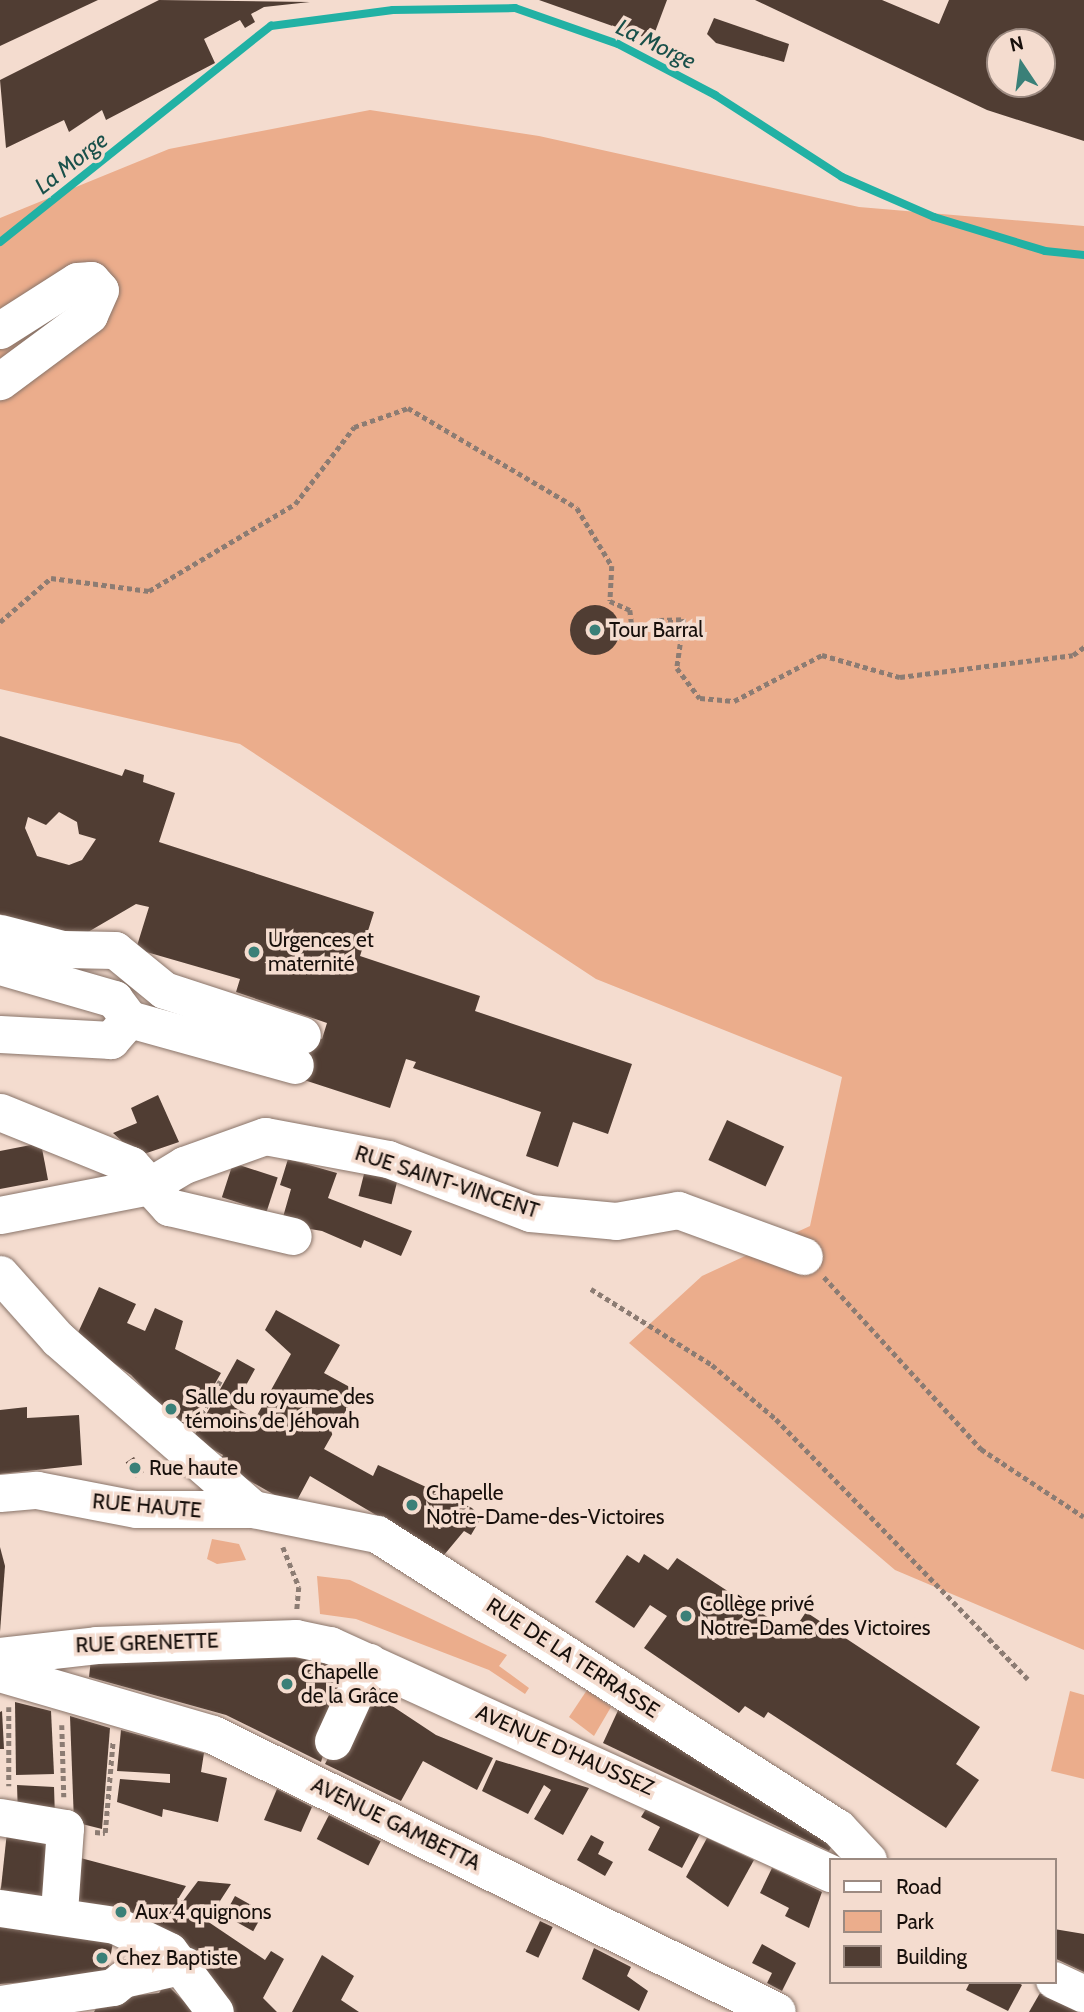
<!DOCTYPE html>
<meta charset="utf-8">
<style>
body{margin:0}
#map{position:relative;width:1084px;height:2012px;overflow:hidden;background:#f4dccf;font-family:Cabin,sans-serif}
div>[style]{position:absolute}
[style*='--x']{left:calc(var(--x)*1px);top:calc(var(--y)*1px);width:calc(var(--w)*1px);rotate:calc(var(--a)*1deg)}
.green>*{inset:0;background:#ebad8c}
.stream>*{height:8px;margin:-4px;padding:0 4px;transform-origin:4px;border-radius:4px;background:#21b1a4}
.building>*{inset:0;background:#503d33;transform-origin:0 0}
.round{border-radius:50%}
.path>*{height:4.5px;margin-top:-2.25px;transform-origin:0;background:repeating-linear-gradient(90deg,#8c7c73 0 5px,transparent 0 8.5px)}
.roads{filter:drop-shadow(0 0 2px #897469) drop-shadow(0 0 2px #897469)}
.minor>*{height:37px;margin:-18.5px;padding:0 18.5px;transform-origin:18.5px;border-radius:18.5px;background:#fff}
.major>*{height:38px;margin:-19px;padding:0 19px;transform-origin:19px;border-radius:19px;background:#fff}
.dots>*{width:19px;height:19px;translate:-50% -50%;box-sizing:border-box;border:4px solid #f4dccf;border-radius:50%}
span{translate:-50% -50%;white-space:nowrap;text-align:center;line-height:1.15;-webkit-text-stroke:7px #f4dccf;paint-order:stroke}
.poi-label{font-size:21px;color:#170f0b}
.left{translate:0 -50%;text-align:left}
.street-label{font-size:21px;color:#170f0b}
.water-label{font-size:23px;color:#19504a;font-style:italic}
.legend{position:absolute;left:829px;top:1858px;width:228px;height:126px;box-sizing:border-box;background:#f4dccf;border:2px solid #9c8a81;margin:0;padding:9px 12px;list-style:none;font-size:21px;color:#170f0b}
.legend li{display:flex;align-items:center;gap:14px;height:35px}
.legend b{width:35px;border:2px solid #9c8a81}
.north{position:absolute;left:986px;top:28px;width:70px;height:70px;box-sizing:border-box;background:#f4dccf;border:2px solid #9c8a81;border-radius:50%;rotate:347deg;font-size:19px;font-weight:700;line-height:28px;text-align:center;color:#170f0b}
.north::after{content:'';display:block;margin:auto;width:24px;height:32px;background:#3a8078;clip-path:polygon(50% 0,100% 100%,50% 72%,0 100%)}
</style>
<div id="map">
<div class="green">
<div style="clip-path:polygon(370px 110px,539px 136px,859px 207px,1084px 226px,1084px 1650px,895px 1570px,629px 1343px,702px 1276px,810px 1226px,842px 1077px,596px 979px,240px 744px,0 689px,0 218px,169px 149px)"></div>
<div style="clip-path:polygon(212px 1539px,239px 1544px,246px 1560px,217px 1564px,207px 1559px)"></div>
<div style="clip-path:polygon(317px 1576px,350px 1580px,507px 1655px,499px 1666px,529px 1688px,525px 1694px,489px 1670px,356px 1619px,320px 1614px)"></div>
<div style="clip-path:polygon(587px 1690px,611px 1707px,594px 1736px,569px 1717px)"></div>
<div style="clip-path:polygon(1070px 1691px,1084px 1695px,1084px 1779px,1051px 1771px)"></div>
</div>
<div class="stream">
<div style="--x:0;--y:242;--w:347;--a:-38.6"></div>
<div style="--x:271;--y:26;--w:123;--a:-7.5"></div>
<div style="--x:393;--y:10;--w:122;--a:-0.9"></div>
<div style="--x:515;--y:8;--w:109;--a:19.3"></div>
<div style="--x:618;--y:44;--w:110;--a:27.7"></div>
<div style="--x:715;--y:95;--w:151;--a:32.8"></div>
<div style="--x:842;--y:177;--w:100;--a:23.5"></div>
<div style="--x:934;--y:217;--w:116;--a:17"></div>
<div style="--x:1045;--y:251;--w:39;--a:6"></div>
</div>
<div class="building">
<div style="clip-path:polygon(0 0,98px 0,0 46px)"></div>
<div style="clip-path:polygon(159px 0,310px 2px,264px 7px,251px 14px,255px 22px,245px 28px,240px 20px,204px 39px,215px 63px,106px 120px,102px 110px,69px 132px,64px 120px,6px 148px,0 80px)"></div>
<div style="clip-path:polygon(539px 0,667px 0,652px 40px)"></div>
<div style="clip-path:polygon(evenodd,755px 0,882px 0,939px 24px,949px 0,1084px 0,1084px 141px,987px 110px,755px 0,1000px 42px,1042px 42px,1042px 84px,1000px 84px,1000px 42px)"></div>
<div style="clip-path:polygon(714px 18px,789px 44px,784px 62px,716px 43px,707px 34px)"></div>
<div class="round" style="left:570px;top:605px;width:50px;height:50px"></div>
<div style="clip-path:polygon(evenodd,0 736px,122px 776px,125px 769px,144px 775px,143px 782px,175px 793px,159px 842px,374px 912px,360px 956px,480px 996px,475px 1011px,632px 1064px,608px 1134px,573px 1122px,558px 1167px,526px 1156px,541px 1112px,413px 1068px,416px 1062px,406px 1059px,390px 1108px,301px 1079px,314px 1036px,322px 1039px,327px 1023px,236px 992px,240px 979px,136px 949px,149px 907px,136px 904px,88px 932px,45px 934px,0 914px,0 736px,59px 812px,77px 822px,79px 834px,96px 839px,82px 860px,69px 865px,37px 856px,25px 828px,28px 817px,46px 825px,59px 812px)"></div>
<div style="clip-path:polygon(158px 1095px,179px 1142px,138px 1156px,113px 1133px,137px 1123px,131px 1108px)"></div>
<div style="left:727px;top:1120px;width:63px;height:44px;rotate:25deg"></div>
<div style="clip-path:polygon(41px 1143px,48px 1180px,0 1189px,0 1151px)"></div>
<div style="clip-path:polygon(288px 1159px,337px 1173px,328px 1198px,412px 1231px,401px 1256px,364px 1240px,361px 1248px,322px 1231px,281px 1224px,291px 1189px,280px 1185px)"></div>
<div style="left:233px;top:1163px;width:47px;height:36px;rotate:18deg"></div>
<div style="left:366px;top:1166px;width:34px;height:31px;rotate:14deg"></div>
<div style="clip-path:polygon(99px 1287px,136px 1304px,127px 1323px,145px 1331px,155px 1308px,183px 1321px,175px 1349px,221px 1373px,187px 1433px,131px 1375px,76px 1337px)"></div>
<div style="clip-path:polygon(276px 1310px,340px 1345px,324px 1373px,357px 1391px,324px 1449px,373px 1476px,378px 1465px,472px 1508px,481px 1518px,471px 1535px,464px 1531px,444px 1555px,310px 1476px,294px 1506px,218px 1463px,223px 1455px,193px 1438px,237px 1359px,255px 1369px,234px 1407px,255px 1419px,291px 1354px,265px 1330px)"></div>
<div style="clip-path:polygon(27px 1407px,27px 1418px,79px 1415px,82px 1465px,0 1474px,0 1410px)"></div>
<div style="left:134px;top:1457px;width:18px;height:10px;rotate:56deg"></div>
<div style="clip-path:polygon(0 1547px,5px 1566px,0 1632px)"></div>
<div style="clip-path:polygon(644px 1554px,668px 1570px,677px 1558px,792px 1633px,806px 1612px,980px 1727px,956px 1764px,979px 1780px,946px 1828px,768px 1712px,764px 1718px,745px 1706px,739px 1713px,644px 1648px,667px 1616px,650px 1605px,634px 1628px,595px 1602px,627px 1555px,639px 1563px)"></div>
<div style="clip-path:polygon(254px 1654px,328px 1661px,347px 1679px,321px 1762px,226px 1715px,89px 1677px,91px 1659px)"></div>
<div style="clip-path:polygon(365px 1688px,436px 1735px,493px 1758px,477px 1790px,423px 1761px,401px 1801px,325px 1764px)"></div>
<div style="clip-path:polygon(15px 1702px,51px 1711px,54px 1774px,16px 1775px)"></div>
<div style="clip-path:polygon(621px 1704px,834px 1842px,829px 1851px,603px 1743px)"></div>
<div style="clip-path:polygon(2px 1711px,4px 1749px,0 1749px,0 1712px)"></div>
<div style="clip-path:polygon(70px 1716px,110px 1728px,102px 1829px,74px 1822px)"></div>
<div style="clip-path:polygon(121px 1730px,204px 1753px,201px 1772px,227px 1778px,218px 1822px,163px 1809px,162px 1817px,117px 1802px,120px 1779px,170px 1783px,170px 1774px,117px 1771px)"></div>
<div style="clip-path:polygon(496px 1760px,589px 1788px,563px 1835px,534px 1819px,551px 1790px,544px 1785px,528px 1814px,482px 1791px)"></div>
<div style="clip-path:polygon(17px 1785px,54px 1787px,55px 1819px,18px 1816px)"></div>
<div style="clip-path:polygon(277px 1789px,312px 1807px,301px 1832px,264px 1820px)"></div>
<div style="clip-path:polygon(646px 1809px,700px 1834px,682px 1868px,648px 1850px,660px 1827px,641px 1817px)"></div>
<div style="left:329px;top:1815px;width:58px;height:27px;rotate:27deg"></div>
<div style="clip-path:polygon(7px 1832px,55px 1835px,56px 1900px,0 1897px)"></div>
<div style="clip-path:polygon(591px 1835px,604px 1842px,598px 1854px,613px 1862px,605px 1876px,577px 1860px)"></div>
<div style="clip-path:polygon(707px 1838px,754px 1860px,728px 1907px,686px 1877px)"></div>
<div style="clip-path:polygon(73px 1856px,186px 1886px,178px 1899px,183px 1901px,198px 1881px,231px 1884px,207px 1921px,265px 1960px,271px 1951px,284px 1959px,263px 1998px,277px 2012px,234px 2012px,190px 1951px,67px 1903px)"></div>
<div style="clip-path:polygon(772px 1868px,822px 1892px,809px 1928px,785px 1916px,789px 1908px,760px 1893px)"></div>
<div style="left:235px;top:1896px;width:33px;height:22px;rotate:29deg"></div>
<div style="clip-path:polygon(0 1920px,113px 1942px,107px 1976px,0 1984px)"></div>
<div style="left:540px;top:1921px;width:14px;height:34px;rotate:25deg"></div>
<div style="clip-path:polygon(1054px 1929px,1084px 1934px,1084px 1972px,1054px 1958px)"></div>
<div style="clip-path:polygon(762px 1944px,796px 1963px,782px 1991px,767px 1983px,772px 1973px,752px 1963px)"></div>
<div style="clip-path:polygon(594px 1948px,631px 1967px,627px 1976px,648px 1991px,639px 2011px,582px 1979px)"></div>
<div style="clip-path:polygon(322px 1955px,354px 1976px,341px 2000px,359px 2012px,292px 2012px)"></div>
<div style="clip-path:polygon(970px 1982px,1017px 1982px,1022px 1985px,1008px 2011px,966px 1990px)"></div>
<div style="clip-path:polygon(166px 1984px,195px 2012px,94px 2012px,101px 1999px,159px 1993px)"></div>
<div style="clip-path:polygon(1040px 1993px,1082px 2012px,1029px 2012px)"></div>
</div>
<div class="path">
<div style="--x:0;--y:622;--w:67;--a:-40.8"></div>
<div style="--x:51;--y:578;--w:99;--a:7.6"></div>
<div style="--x:149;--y:591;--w:170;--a:-30.8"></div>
<div style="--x:295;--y:504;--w:97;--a:-52.5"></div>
<div style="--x:354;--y:427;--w:57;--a:-19.4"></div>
<div style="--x:408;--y:408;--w:196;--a:30.6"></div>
<div style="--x:577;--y:508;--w:68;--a:58.9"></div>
<div style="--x:612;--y:566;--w:35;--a:93"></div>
<div style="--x:610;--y:601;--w:22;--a:24"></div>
<div style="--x:630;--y:610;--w:23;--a:83"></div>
<div style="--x:633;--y:633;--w:29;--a:-27"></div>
<div style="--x:659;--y:620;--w:25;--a:-2"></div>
<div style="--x:684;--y:619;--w:49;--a:98.1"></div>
<div style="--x:677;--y:668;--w:38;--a:53"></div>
<div style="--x:700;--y:698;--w:34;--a:5"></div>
<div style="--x:734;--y:701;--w:99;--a:-27.6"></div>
<div style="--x:822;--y:655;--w:81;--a:15.8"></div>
<div style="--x:900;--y:677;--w:174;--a:-7.2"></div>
<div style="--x:1073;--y:655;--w:14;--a:-36"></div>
<div style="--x:824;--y:1277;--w:233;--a:47.6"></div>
<div style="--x:981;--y:1449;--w:123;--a:33.4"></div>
<div style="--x:591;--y:1289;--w:143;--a:32.1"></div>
<div style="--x:712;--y:1365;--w:84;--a:40.2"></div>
<div style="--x:776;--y:1419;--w:362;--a:45.9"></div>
<div style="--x:197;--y:1422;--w:47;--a:-60.7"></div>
<div style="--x:283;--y:1547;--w:43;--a:68.2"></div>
<div style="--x:299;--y:1587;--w:22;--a:95"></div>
<div style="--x:9;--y:1707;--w:79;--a:90"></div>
<div style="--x:62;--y:1725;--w:72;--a:88.4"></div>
<div style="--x:95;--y:1832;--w:10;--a:6"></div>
<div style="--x:105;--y:1833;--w:93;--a:-85.1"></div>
</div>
<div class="roads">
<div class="minor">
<div style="--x:0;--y:330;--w:91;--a:-32.5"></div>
<div style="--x:77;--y:281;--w:14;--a:-4"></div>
<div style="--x:91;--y:280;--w:13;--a:48"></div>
<div style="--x:100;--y:290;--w:27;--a:114"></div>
<div style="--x:89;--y:315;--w:111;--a:143.4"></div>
<div style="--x:0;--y:933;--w:65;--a:14.3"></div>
<div style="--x:63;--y:949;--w:52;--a:1.1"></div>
<div style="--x:115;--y:950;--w:63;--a:39.2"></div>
<div style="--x:164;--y:990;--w:145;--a:18.1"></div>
<div style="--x:0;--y:966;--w:119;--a:16.1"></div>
<div style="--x:114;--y:999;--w:25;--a:53"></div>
<div style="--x:129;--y:1019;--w:28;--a:131"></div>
<div style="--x:111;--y:1040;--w:111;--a:-176.9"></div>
<div style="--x:129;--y:1019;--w:172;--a:15.5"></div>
<div style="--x:0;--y:1112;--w:141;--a:22"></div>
<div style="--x:131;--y:1165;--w:57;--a:47.9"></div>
<div style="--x:169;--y:1207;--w:127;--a:13.2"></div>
<div style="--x:0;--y:1215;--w:152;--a:-11"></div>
<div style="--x:149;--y:1186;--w:41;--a:-31"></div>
<div style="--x:184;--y:1165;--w:86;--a:-19.7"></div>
<div style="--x:265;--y:1136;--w:125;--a:10.6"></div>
<div style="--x:388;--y:1159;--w:152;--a:20.8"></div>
<div style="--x:530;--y:1213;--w:86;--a:5.3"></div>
<div style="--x:616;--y:1221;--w:63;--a:-10.1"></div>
<div style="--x:678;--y:1210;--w:134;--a:20.1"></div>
<div style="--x:0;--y:1274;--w:87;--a:48.3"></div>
<div style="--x:58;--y:1339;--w:259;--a:41.1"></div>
<div style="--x:0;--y:1493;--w:37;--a:-5"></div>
<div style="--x:37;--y:1490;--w:101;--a:10.9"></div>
<div style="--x:136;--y:1509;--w:117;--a:0"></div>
<div style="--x:253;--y:1509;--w:126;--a:11.4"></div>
<div style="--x:377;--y:1534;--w:547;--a:32.53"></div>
<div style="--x:838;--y:1828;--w:44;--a:46.8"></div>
<div style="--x:0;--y:1656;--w:97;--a:-6.5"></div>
<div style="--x:96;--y:1645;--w:200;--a:-2"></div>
<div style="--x:296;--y:1638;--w:35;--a:12"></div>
<div style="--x:330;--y:1645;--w:550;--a:24.51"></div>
<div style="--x:333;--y:1741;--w:87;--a:-65.5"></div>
<div style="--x:0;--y:1817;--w:66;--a:9.6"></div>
<div style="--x:65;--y:1828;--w:84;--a:94.1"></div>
<div style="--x:0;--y:1908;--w:116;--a:8.4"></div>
<div style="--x:115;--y:1925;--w:60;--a:25.7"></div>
<div style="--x:169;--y:1951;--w:76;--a:53"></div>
<div style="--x:1054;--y:1980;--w:33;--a:25"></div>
<div style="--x:0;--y:2004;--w:114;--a:-8.6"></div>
<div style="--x:113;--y:1987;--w:13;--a:-39"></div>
<div style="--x:123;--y:1979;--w:63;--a:-12.9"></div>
</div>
<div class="major">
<div style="--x:0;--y:1673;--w:222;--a:16.2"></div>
<div style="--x:213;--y:1735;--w:628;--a:26.16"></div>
</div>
</div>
<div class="dots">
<div style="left:595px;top:630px;background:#3a8078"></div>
<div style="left:254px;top:952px;background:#3a8078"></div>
<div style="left:171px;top:1409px;background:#3a8078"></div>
<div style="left:135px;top:1468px;background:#3a8078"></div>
<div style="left:412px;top:1505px;background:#3a8078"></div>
<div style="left:686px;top:1616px;background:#3a8078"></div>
<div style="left:287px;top:1684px;background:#3a8078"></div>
<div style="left:121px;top:1912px;background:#3a8078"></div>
<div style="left:102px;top:1958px;background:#3a8078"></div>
</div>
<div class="poi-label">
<span class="left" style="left:609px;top:630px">Tour Barral</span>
<span class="left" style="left:268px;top:952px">Urgences et<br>maternité</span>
<span class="left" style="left:185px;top:1409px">Salle du royaume des<br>témoins de Jéhovah</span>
<span class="left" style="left:149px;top:1468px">Rue haute</span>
<span class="left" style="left:426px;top:1505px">Chapelle<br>Notre-Dame-des-Victoires</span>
<span class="left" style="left:700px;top:1616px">Collège privé<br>Notre-Dame des Victoires</span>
<span class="left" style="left:301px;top:1684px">Chapelle<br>de la Grâce</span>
<span class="left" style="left:135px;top:1912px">Aux 4 quignons</span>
<span class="left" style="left:116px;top:1958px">Chez Baptiste</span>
</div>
<div class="street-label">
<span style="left:447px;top:1182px;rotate:18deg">RUE SAINT-VINCENT</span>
<span style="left:147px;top:1506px;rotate:5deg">RUE HAUTE</span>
<span style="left:147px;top:1643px;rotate:-2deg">RUE GRENETTE</span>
<span style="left:573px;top:1658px;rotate:33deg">RUE DE LA TERRASSE</span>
<span style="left:565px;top:1750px;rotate:24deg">AVENUE D'HAUSSEZ</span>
<span style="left:396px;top:1824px;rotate:26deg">AVENUE GAMBETTA</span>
</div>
<div class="water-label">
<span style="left:656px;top:44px;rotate:26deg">La Morge</span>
<span style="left:71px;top:163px;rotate:-38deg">La Morge</span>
</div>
<ul class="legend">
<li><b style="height:9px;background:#fff"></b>Road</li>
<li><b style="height:19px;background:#ebad8c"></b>Park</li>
<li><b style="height:19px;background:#503d33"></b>Building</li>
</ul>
<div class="north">N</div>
</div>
